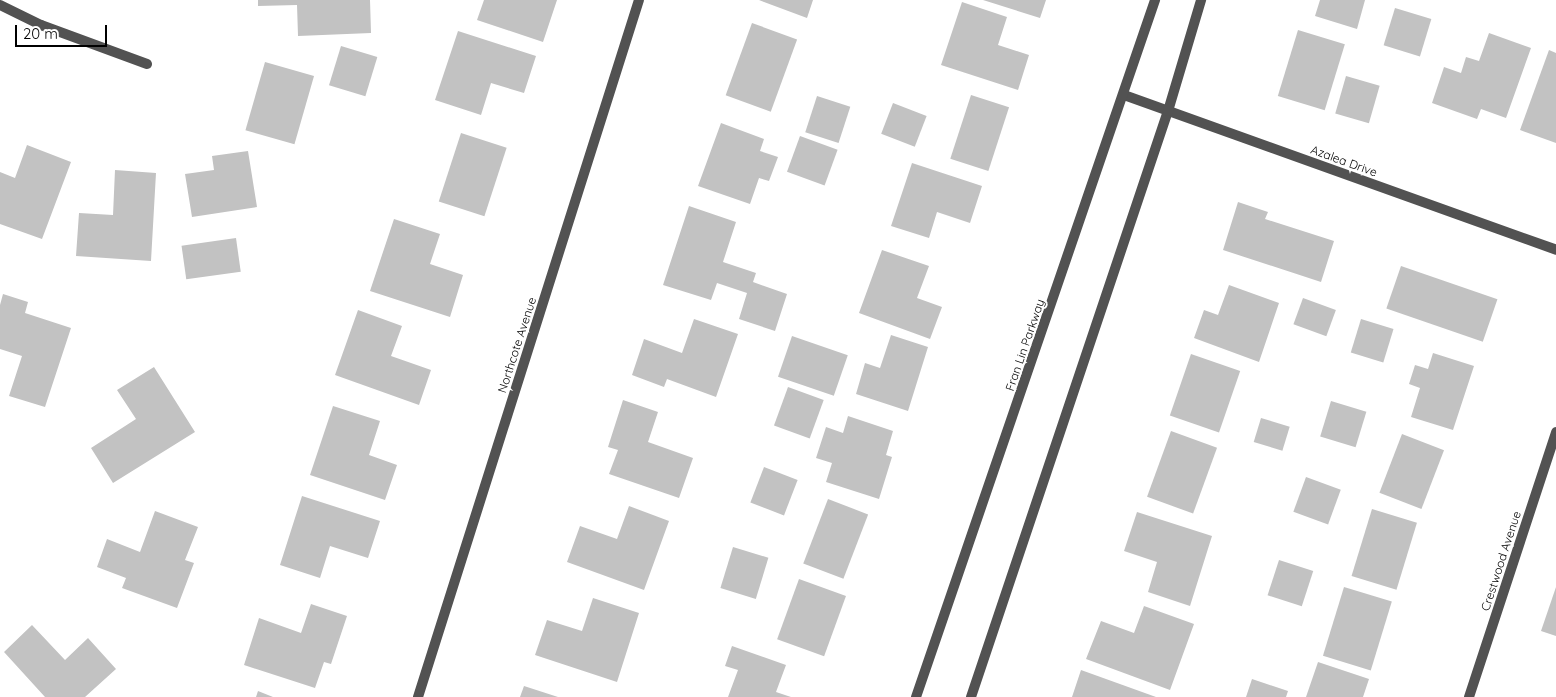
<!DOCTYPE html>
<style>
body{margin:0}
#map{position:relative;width:1556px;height:697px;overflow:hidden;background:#fff;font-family:Quicksand,sans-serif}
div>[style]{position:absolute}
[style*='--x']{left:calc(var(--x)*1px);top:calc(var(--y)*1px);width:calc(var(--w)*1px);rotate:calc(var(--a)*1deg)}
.building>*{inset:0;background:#c2c2c2;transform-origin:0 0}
.minor>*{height:10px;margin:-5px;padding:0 5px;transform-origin:5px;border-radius:5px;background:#525252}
.tertiary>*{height:10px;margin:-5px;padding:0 5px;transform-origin:5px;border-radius:5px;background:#525252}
span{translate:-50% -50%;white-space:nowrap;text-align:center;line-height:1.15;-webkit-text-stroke:4px #fff;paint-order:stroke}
.street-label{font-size:12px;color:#000}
.scale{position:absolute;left:15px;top:25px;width:92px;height:22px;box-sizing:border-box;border:2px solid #000;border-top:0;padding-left:6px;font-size:15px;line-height:18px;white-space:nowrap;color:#000;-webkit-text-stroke:4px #fff;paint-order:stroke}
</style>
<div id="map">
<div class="building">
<div style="clip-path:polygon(258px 0,370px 0,371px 33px,298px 36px,297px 5px,258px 6px)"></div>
<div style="clip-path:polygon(484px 0,557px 0,543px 42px,477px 20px)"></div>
<div style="clip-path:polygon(759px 0,813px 0,807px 18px)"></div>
<div style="clip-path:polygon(983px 0,1046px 0,1040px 18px)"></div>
<div style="clip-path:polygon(1320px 0,1365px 0,1357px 29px,1315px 16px)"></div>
<div style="clip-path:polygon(962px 2px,1007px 17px,998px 45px,1029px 55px,1018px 90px,941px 65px)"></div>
<div style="left:1395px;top:8px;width:38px;height:39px;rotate:17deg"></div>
<div style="left:752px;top:23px;width:48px;height:77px;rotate:20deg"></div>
<div style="left:1298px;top:30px;width:49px;height:69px;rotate:17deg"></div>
<div style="clip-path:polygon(458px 31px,536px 56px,524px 93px,491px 83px,481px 115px,435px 100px)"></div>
<div style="clip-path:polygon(1489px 33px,1531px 48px,1506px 118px,1481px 109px,1477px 119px,1432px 103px,1444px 67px,1461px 73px,1466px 57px,1479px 61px)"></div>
<div style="left:341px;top:46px;width:38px;height:41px;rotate:17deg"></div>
<div style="clip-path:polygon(1549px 50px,1556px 53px,1556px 143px,1520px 130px)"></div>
<div style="left:265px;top:62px;width:51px;height:71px;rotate:16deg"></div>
<div style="left:1346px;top:76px;width:35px;height:39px;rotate:16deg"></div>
<div style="left:971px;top:95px;width:40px;height:67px;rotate:18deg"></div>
<div style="left:817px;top:96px;width:35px;height:38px;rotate:18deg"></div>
<div style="left:893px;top:103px;width:36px;height:33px;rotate:21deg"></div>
<div style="clip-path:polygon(721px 123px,764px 139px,760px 151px,778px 157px,769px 181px,759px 178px,750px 204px,698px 186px)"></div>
<div style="left:461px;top:133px;width:48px;height:72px;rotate:18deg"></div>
<div style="left:800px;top:136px;width:40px;height:38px;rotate:20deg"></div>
<div style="clip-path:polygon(27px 145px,71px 162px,42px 239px,0 224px,0 172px,15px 178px)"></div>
<div style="clip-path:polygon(248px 151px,257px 207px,192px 217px,185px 174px,214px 170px,212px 156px)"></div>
<div style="clip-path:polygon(912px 163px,982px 186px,970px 223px,937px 212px,929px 238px,891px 226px)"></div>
<div style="clip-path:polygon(115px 170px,156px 173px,151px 261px,76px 256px,79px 213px,113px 215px)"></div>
<div style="clip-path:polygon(1238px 202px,1268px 212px,1265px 219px,1334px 241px,1321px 282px,1223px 250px)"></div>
<div style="clip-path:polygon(689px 206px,736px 222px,723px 262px,756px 273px,753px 282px,787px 294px,775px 331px,739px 319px,747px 293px,717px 283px,711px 300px,663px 285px)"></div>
<div style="clip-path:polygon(394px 219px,440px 234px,430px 264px,463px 275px,450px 317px,370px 291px)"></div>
<div style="left:236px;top:238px;width:34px;height:55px;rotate:82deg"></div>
<div style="clip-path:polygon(882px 250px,929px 266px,917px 298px,942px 307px,930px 339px,859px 313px)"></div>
<div style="left:1401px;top:266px;width:102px;height:45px;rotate:19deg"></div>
<div style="clip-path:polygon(1229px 285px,1279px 303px,1259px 362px,1194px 338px,1204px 310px,1218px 315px)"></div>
<div style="clip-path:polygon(3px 294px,28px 302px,25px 313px,71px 328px,45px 407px,9px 396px,22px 356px,0 349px,0 305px)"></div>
<div style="left:1303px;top:298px;width:35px;height:28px;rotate:20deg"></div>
<div style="clip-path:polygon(358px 310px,402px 326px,391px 356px,431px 370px,419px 405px,335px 375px)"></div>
<div style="clip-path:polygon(694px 319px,738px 334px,716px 397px,667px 379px,664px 387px,632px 375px,644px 339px,682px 353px)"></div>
<div style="left:1361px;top:319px;width:34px;height:35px;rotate:17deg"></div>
<div style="clip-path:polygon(891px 335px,928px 347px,908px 411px,856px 394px,865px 363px,880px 368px)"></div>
<div style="left:792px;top:336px;width:59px;height:43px;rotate:19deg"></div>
<div style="clip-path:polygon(1433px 353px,1474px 366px,1453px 430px,1411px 417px,1420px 388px,1409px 384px,1415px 365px,1428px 369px)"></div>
<div style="left:1191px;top:354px;width:52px;height:65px;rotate:19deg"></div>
<div style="clip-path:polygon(154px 367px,195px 432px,113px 483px,91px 448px,136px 419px,117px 390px)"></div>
<div style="left:788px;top:387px;width:38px;height:41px;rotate:20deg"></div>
<div style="clip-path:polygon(623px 400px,658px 412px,648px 442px,693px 458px,679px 498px,609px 474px,618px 450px,608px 447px)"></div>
<div style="left:1331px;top:401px;width:37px;height:37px;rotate:17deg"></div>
<div style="clip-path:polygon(333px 406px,380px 421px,369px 455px,397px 465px,385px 500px,310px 475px)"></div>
<div style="clip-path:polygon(848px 416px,893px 431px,886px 455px,892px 457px,879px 499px,826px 482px,832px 463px,816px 458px,826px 427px,843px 433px)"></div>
<div style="left:1261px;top:418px;width:30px;height:25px;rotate:17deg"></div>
<div style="left:1171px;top:431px;width:49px;height:70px;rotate:20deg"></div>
<div style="left:1402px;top:434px;width:45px;height:63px;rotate:21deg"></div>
<div style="left:764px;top:467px;width:36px;height:38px;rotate:21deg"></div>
<div style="left:1306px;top:477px;width:37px;height:37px;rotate:20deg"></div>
<div style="clip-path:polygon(302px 496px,380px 521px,368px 558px,330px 546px,320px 578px,280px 565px)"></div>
<div style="left:828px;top:499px;width:43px;height:69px;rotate:21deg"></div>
<div style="clip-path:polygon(629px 506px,669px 521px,644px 590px,567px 562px,580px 526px,617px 539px)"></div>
<div style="left:1372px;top:509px;width:47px;height:70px;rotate:17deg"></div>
<div style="clip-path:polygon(155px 511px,198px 527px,185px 560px,194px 563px,177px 608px,122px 588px,126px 578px,97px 567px,107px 539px,140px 552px)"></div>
<div style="clip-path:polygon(1137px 512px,1212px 536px,1190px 606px,1148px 592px,1157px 562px,1124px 551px)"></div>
<div style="left:733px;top:547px;width:37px;height:43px;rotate:17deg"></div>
<div style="left:1279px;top:560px;width:36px;height:37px;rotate:18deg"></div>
<div style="left:799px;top:579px;width:50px;height:64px;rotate:20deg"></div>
<div style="left:1344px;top:587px;width:50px;height:72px;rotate:17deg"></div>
<div style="clip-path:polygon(1556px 587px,1556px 636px,1541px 631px)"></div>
<div style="clip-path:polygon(593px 598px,639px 613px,617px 682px,535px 655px,547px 620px,582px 631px)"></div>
<div style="clip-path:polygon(311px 604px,347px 616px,331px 664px,324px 662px,315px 688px,244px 665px,259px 618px,301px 633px)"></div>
<div style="clip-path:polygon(1144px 606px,1194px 624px,1170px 690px,1086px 659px,1101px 621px,1134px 633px)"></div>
<div style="clip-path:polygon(32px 625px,65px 660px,88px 638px,116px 669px,85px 697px,45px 697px,4px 652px)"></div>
<div style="clip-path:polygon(732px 646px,786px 665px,776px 692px,791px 697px,728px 697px,738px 670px,725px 666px)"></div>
<div style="clip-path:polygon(1318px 662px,1369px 679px,1363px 697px,1306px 697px)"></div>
<div style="clip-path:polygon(1081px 670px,1156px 697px,1072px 697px)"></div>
<div style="clip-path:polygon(1252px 679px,1288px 691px,1286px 697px,1246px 697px)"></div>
<div style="clip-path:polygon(524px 686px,558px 697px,520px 697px)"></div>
<div style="clip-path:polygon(258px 691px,273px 697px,256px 697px)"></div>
</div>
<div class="minor">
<div style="--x:0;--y:5;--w:46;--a:26"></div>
<div style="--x:41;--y:25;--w:113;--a:20.2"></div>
<div style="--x:1124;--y:95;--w:459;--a:19.7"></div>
<div style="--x:418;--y:697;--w:731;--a:-72.41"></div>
<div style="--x:1469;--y:697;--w:279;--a:-71.8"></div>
</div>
<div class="tertiary">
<div style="--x:916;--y:697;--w:737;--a:-71.07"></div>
<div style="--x:971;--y:697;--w:618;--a:-71.42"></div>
<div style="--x:1168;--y:111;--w:116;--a:-73.4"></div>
</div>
<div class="street-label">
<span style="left:1344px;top:161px;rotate:20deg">Azalea Drive</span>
<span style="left:517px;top:345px;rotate:-72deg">Northcote Avenue</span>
<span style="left:1025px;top:345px;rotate:-71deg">Fran Lin Parkway</span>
<span style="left:1501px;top:561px;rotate:-72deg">Crestwood Avenue</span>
</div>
<div class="scale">20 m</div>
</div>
